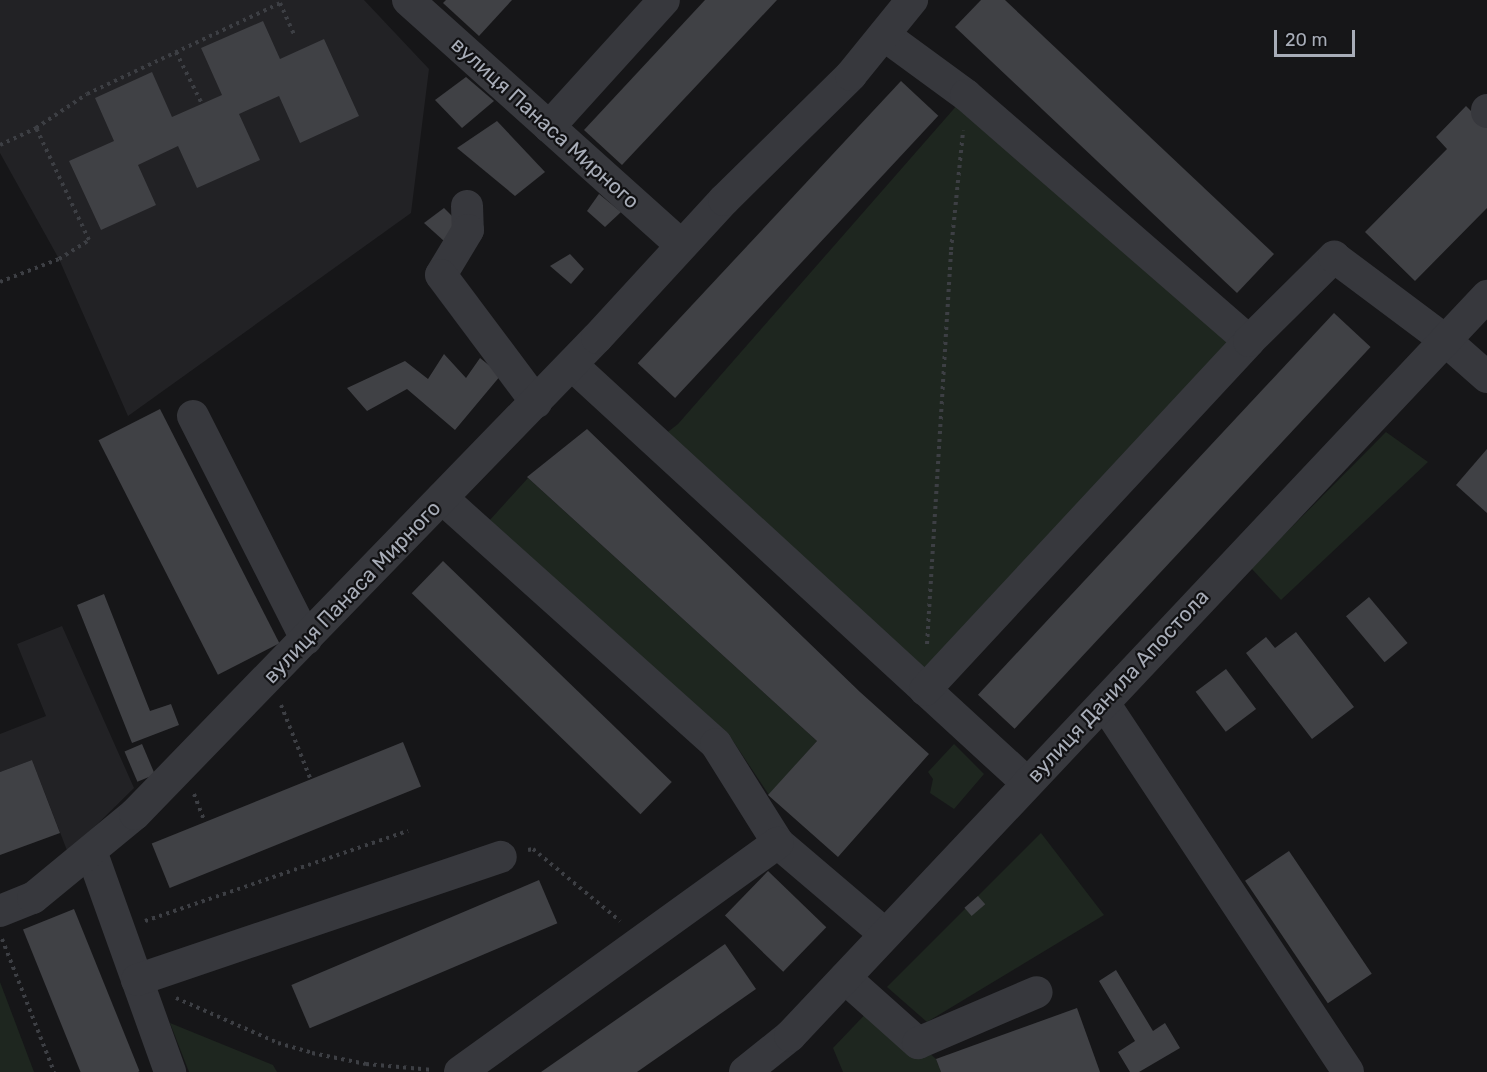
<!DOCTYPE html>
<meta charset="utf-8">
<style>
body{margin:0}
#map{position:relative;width:1487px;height:1072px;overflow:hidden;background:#161618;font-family:Rubik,sans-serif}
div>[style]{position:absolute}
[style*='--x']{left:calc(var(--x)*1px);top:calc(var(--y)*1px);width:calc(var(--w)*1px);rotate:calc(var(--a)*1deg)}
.built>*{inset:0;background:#222225}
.green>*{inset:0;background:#1e261f}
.building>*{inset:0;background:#404145;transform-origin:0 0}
.path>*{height:4px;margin-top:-2px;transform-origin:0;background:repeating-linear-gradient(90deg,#3d3f44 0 3px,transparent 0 7.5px)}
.minor>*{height:32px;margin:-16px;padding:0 16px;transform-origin:16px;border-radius:16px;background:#37383d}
span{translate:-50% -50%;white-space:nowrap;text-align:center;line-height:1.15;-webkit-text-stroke:4.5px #111113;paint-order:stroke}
.street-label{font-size:21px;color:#a8adb8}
.scale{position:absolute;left:1274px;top:30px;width:81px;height:27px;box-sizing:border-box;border:3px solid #a8adb8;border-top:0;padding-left:8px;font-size:18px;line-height:21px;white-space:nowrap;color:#a8adb8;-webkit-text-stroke:4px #111113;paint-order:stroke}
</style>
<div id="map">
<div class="built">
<div style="clip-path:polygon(0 0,364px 0,429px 69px,411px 213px,128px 416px,59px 259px,0 153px)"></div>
<div style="clip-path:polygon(62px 626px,134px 788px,68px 853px,32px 760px,0 772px,0 734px,46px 716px,17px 644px)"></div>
</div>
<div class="green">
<div style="clip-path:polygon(966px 95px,1249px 341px,925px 690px,655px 442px,678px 424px)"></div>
<div style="clip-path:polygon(1386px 432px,1428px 462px,1281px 600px,1251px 568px)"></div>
<div style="clip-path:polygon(528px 478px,817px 741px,769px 795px,733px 741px,489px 521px)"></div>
<div style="clip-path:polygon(954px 744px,984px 774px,954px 809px,930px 793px,933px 779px,928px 772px)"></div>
<div style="clip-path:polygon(1041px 833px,1104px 915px,927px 1022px,887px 987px)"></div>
<div style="clip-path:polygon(0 982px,34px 1072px,0 1072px)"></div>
<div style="clip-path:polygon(875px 1004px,936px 1059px,941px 1072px,843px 1072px,833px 1048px)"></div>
<div style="clip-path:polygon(170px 1023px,273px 1065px,277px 1072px,189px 1072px)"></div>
</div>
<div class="building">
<div style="clip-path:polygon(446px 0,512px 0,479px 36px,443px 3px)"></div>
<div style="clip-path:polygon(705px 0,777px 0,622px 165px,584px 130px)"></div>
<div style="clip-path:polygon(981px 0,1005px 0,1274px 254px,1237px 293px,955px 27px)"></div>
<div style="clip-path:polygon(263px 21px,280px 59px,324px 39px,359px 116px,300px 143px,279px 96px,239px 114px,260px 160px,197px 188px,178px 146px,138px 165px,156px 205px,101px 230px,69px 161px,114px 141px,95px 98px,152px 72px,172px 117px,222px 95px,201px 48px)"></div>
<div style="clip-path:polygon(466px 77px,494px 101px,462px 128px,435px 100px)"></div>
<div style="left:901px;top:81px;width:51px;height:386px;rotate:43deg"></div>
<div style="clip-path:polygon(1466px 106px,1487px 127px,1487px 208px,1415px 281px,1365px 232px,1447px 149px,1436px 137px)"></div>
<div style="clip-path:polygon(497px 121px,545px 172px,515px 196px,457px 148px)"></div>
<div style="clip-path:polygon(599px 194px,621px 212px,605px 227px,587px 211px)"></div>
<div style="clip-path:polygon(444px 208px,459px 223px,444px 241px,424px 223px)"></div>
<div style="clip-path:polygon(570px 254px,584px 269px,571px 284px,550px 266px)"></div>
<div style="left:1334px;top:313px;width:50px;height:522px;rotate:43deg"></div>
<div style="clip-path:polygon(444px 354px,466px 378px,480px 358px,501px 375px,455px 430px,407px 389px,367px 411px,347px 388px,405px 361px,428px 379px)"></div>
<div style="left:160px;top:409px;width:263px;height:69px;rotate:63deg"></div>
<div style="clip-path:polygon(587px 429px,860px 692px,929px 754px,838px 857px,768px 795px,817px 741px,527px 477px)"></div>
<div style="clip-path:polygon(1487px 449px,1487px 513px,1456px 485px)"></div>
<div style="left:443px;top:561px;width:318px;height:45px;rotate:44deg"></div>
<div style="clip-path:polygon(104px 594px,150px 711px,171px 704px,179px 725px,132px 743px,77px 605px)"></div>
<div style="left:1369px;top:597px;width:60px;height:30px;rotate:50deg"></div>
<div style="clip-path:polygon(1296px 632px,1354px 707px,1312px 739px,1246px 653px,1266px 637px,1275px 648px)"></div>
<div style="left:1226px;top:669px;width:50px;height:38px;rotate:53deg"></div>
<div style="left:403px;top:742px;width:48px;height:271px;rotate:68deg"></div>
<div style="left:142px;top:744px;width:33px;height:19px;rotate:67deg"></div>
<div style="clip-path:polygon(32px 760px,60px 833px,0 855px,0 772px)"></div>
<div style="left:1289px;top:851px;width:148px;height:53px;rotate:56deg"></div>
<div style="left:768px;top:871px;width:81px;height:62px;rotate:44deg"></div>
<div style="left:539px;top:880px;width:47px;height:269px;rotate:67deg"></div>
<div style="left:978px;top:896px;width:11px;height:18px;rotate:49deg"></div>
<div style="left:74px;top:909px;width:175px;height:55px;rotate:68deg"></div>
<div style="clip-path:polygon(725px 944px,756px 989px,637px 1072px,541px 1072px)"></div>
<div style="clip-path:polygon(1116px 970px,1153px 1031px,1165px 1023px,1180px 1048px,1139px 1072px,1130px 1072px,1118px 1052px,1135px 1041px,1099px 981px)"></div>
<div style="clip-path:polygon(1077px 1008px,1100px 1072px,941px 1072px,936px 1059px)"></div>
</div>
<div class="path">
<div style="--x:176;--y:52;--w:58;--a:63.4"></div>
<div style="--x:0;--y:145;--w:40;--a:-25"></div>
<div style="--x:36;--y:128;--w:61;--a:-33.7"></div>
<div style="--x:87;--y:94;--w:213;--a:-25.2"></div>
<div style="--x:280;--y:3;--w:35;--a:66"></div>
<div style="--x:0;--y:282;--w:63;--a:-21.3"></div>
<div style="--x:59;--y:259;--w:36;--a:-32"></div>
<div style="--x:89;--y:240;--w:124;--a:-115.3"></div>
<div style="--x:927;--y:644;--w:395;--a:-86.5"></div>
<div style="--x:951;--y:250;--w:120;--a:-84.2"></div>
<div style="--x:281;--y:705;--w:79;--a:68.3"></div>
<div style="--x:194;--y:794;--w:28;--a:69"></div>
<div style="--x:528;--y:850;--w:5;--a:-11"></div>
<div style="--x:533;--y:849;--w:113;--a:39.6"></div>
<div style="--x:145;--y:921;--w:278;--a:-18.9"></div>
<div style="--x:2;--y:939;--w:143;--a:68.6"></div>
<div style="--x:176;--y:998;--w:111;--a:23.8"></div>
<div style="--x:278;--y:1043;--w:35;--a:16"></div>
<div style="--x:312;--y:1053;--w:55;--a:11.5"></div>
<div style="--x:366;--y:1064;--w:67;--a:5.1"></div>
</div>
<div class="minor">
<div style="--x:408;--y:0;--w:367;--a:41.9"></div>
<div style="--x:884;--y:35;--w:102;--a:36.2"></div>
<div style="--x:966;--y:95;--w:375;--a:41"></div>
<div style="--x:1487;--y:110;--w:2;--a:90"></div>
<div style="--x:549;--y:127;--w:171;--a:-47.8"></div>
<div style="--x:467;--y:206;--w:24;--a:88"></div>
<div style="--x:468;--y:230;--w:52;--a:121"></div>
<div style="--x:441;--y:275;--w:159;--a:53.2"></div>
<div style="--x:572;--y:365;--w:618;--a:42.57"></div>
<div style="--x:193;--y:416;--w:250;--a:63.1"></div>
<div style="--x:442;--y:498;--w:368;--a:41.9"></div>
<div style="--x:716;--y:744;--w:117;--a:57.9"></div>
<div style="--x:778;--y:843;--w:140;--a:40.4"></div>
<div style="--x:925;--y:690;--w:476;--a:-47.1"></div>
<div style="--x:1249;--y:341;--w:120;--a:-44.7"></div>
<div style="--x:1334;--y:257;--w:139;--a:36.8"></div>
<div style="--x:1445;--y:340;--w:56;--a:41.4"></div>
<div style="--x:1104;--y:703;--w:442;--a:56.5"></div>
<div style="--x:91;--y:851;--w:235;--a:70.3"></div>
<div style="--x:0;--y:911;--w:35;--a:-22"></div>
<div style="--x:33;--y:898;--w:132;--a:-39.5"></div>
<div style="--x:135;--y:814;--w:663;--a:-45.86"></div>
<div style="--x:597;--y:338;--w:188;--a:-47.4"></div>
<div style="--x:724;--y:200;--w:178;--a:-44.5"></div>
<div style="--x:851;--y:75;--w:97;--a:-50.9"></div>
<div style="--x:845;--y:978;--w:98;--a:41.7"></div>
<div style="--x:918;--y:1043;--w:129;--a:-23.2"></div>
<div style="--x:137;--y:980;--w:384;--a:-18.7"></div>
<div style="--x:460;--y:1072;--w:392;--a:-35.8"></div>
<div style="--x:745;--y:1072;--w:58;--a:-38.7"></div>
<div style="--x:790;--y:1036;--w:1017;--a:-46.71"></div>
</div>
<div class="street-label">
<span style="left:545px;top:123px;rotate:42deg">вулиця Панаса Мирного</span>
<span style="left:352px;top:592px;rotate:-46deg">вулиця Панаса Мирного</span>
<span style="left:1118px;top:686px;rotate:-47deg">вулиця Данила Апостола</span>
</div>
<div class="scale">20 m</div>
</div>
